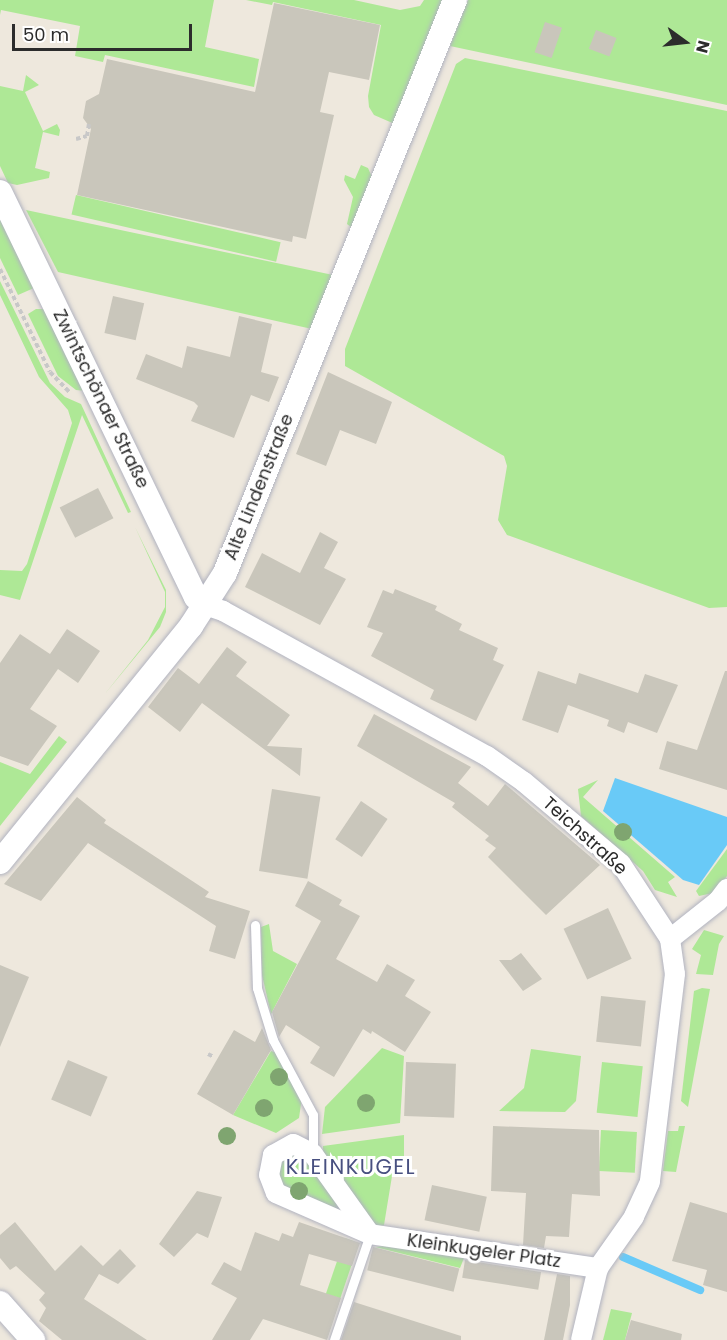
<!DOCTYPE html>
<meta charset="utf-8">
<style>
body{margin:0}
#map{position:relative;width:727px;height:1340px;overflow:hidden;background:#eee8dd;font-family:Poppins,sans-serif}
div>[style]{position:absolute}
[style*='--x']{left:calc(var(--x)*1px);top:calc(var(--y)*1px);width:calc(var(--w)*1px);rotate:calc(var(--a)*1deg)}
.green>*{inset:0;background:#aee896;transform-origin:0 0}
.water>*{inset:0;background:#69caf7}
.stream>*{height:8px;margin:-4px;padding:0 4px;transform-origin:4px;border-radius:4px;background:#69caf7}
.building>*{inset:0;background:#c9c6bb;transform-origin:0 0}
.path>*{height:4px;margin-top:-2px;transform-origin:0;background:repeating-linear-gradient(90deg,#c8c8c8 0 4.5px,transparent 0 7.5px)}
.roads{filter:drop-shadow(0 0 2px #b1b3c0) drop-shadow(0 0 2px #b1b3c0)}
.service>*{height:9px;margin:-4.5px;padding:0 4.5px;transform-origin:4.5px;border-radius:4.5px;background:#fff}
.minor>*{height:20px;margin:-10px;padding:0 10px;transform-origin:10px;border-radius:10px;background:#fff}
.tertiary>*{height:24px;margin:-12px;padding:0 12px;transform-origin:12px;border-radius:12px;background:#fff}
.trees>*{width:18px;height:18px;margin:-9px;border-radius:50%;background:#7fa570}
span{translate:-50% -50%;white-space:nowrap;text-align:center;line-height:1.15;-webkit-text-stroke:6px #fff;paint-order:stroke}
.street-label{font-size:18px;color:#2c2c2c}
.quarter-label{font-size:21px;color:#485080;letter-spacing:1.5px}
.north{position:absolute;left:655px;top:12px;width:60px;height:60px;-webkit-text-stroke:4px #fff;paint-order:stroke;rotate:105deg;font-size:16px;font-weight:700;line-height:24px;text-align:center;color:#2c2c2c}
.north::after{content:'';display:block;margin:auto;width:21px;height:27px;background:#2c2c2c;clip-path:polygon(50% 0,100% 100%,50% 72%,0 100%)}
.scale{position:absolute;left:12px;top:24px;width:180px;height:27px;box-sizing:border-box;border:3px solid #2c2c2c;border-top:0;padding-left:8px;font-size:18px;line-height:21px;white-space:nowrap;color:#2c2c2c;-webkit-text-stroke:4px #fff;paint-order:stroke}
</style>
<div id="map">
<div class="green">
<div style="clip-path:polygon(0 0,214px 0,205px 47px,259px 59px,254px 87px,105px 55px,103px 62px,75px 56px,80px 26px,1px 10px,0 15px)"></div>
<div style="clip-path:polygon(246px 0,354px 0,400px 10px,420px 6px,424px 0,444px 0,397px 125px,374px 115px,369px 107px,368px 96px,381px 25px,273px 2px,272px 5px)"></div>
<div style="clip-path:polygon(468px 0,727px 0,727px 105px,450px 46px)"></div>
<div style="clip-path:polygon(465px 58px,727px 111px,727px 607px,709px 608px,507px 535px,498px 520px,507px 466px,504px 456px,345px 366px,345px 349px,456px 64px)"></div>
<div style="clip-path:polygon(26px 75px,39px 85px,25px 92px,43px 131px,57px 124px,60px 130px,59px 136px,43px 132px,35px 168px,50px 172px,49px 178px,17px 185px,8px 183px,0 166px,0 86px,23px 91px)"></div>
<div style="clip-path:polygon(361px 165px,368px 168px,372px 177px,351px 227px,347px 224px,353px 197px,344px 180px,345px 175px,355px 179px)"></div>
<div style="left:76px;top:195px;width:210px;height:20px;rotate:13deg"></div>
<div style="clip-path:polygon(26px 210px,333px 275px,312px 329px,58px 272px)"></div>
<div style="clip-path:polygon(0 218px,34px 288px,18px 295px,0 258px)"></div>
<div style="clip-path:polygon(0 281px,50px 383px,65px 397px,81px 404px,131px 512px,128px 513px,82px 415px,20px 600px,0 595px,0 570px,22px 571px,27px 564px,72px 423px,68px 410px,39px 377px,0 295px)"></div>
<div style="clip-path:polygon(36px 309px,45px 309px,86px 391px,76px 390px,58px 376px,28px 314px)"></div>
<div style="clip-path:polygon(135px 527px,166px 590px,166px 612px,160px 627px,104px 695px,148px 640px,165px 607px,165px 592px)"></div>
<div style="clip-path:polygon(59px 736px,67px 742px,0 826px,0 762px,30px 774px)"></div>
<div style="clip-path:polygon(598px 780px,583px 797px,675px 877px,668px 882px,677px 897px,655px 890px,643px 871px,581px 816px,578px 789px)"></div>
<div style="clip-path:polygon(727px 849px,727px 876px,713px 893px,699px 896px,696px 891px)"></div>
<div style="clip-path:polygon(269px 924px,273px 951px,297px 964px,271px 1014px,262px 975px,261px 927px)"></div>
<div style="clip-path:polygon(704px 930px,724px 936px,719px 944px,713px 975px,696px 974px,701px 955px,692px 949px)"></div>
<div style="clip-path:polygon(702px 988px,710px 989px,688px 1107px,681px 1101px,694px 991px)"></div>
<div style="clip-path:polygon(382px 1048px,404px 1056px,400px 1123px,322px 1134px,325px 1107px)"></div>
<div style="clip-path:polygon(531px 1049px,581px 1056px,576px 1101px,565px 1112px,499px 1111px,524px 1088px)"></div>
<div style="clip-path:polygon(271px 1051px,277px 1053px,302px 1097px,299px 1118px,276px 1133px,233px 1115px)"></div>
<div style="left:602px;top:1062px;width:41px;height:51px;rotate:6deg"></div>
<div style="clip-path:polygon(679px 1126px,685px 1126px,676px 1172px,663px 1171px,668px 1131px,678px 1131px)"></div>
<div style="left:601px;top:1130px;width:36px;height:41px;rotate:3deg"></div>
<div style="clip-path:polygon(404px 1135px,404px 1170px,393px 1170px,384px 1225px,379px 1227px,368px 1219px,323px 1153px,323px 1146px)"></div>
<div style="clip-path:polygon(285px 1153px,302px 1154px,342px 1209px,340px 1212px,279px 1186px,278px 1159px)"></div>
<div style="clip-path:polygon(345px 1238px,353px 1241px,355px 1255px,335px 1314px,321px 1308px)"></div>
<div style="clip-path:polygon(384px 1246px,464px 1258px,460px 1268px,375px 1247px)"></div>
<div style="clip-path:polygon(611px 1309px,632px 1313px,625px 1340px,603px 1340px)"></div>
</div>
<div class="water">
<div style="clip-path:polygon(615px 778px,727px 817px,727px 845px,699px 885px,683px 880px,603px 811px)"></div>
</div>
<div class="stream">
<div style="--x:623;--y:1257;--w:84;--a:23.2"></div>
</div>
<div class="building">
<div style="clip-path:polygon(274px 3px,380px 25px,369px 80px,329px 72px,320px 112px,334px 115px,306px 239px,293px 236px,292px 242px,77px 195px,91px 129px,83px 118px,86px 101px,99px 94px,107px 59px,255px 92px)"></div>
<div style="left:545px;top:22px;width:18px;height:32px;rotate:19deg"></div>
<div style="left:596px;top:30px;width:22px;height:20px;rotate:21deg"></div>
<div style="left:113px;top:296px;width:32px;height:38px;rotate:13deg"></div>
<div style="clip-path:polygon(239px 316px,272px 324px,261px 372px,279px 377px,269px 402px,251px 395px,234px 438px,191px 421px,198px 406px,194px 402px,136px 379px,146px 354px,182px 368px,187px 346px,230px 357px)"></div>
<div style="clip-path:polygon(328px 372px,392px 402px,376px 444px,340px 430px,326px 466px,296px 454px)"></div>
<div style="left:98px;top:488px;width:34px;height:43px;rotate:63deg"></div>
<div style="clip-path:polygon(320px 532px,338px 542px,324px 568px,346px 579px,320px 625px,245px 587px,262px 553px,300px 573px)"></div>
<div style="clip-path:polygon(395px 589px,437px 606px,435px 610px,462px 624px,459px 630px,498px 648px,493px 660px,504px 665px,476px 721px,430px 699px,434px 690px,371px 656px,383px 633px,367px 627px,383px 590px,393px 594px)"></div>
<div style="clip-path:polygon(67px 629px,100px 651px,78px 683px,58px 669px,30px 709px,57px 726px,28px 766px,0 756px,0 663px,20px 634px,50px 654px)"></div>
<div style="clip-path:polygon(227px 647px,247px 662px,236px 676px,290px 715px,267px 746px,302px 748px,300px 776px,202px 703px,180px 732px,148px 707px,178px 668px,199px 684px)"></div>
<div style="clip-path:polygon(538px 671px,576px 684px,579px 673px,638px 693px,645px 674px,678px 685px,657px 733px,628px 722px,624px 733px,607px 726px,609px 720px,568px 705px,558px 733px,522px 720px)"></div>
<div style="clip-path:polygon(725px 671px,727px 671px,727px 790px,659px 769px,667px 741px,697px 750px)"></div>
<div style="clip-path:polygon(374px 714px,471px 767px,458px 783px,488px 806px,505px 784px,600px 865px,546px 915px,488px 857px,496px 848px,485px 840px,489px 836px,452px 807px,455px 803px,357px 746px)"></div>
<div style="left:272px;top:789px;width:49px;height:83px;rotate:9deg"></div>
<div style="clip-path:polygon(77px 797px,106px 820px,104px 823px,209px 892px,205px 897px,250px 911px,235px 959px,209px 951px,216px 926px,88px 843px,41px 901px,4px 884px)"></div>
<div style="left:361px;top:801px;width:32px;height:46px;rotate:34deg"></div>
<div style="clip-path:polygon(308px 881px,342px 900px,339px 905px,360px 916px,336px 959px,377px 982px,387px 964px,415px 980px,405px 996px,431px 1012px,405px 1052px,372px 1031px,371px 1034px,363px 1029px,334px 1077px,310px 1063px,320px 1047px,286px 1025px,279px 1037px,272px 1012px,321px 921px,295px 906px)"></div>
<div style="left:608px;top:908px;width:56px;height:49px;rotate:65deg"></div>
<div style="clip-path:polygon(521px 953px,542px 979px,523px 991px,499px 960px,511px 960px)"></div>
<div style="clip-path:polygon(0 965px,29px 977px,0 1047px)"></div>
<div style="left:601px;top:996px;width:45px;height:46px;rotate:6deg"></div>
<div style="clip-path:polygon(262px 1028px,271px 1050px,233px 1115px,197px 1094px,234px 1030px,255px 1042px)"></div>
<div style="left:68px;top:1060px;width:43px;height:43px;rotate:23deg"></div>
<div style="left:406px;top:1062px;width:50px;height:54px;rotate:2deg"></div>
<div style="clip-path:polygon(493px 1126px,599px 1130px,600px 1196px,572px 1194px,569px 1237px,546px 1236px,544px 1248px,523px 1245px,526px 1193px,491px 1191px)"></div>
<div style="left:432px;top:1185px;width:56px;height:36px;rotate:12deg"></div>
<div style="clip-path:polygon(197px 1191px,222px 1197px,208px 1238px,197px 1233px,174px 1257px,159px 1244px)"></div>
<div style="clip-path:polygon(690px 1202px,727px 1213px,727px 1292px,703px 1285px,707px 1270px,672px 1261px)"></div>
<div style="clip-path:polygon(15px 1222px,55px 1271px,81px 1245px,103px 1266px,120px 1249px,136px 1266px,118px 1284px,99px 1274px,84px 1299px,147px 1340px,62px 1340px,39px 1321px,46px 1308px,39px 1300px,45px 1293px,16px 1266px,10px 1270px,0 1258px,0 1235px)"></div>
<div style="clip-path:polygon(299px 1222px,360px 1243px,352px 1266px,309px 1254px,300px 1285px,341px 1298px,327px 1340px,263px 1319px,250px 1340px,212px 1340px,237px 1298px,211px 1284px,224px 1262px,241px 1271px,255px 1232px,279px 1241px,282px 1233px,293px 1237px)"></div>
<div style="left:373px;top:1247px;width:89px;height:24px;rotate:14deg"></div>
<div style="left:465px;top:1260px;width:77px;height:18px;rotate:9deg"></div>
<div style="clip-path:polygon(557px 1274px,570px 1276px,570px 1305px,563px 1340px,544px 1340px)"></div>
<div style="clip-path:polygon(354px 1302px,461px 1336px,461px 1340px,341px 1340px)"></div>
<div style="clip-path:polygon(631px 1320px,682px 1334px,681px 1340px,625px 1340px)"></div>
</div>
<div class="path">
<div style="--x:76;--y:139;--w:11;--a:-15"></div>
<div style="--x:87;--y:136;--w:12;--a:-81"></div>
<div style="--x:0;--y:269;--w:114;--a:64.1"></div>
<div style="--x:50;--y:372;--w:29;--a:46"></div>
<div style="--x:208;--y:1054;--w:7;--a:27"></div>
</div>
<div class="roads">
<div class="service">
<div style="--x:255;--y:925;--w:63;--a:88.2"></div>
<div style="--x:257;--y:988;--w:54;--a:72.9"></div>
<div style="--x:273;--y:1040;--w:85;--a:61.9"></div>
<div style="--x:313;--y:1115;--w:39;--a:90"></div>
<div style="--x:334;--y:1340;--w:112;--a:-71.2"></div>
</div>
<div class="minor">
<div style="--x:205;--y:605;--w:19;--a:18"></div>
<div style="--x:223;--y:611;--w:301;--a:28.8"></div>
<div style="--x:487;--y:756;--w:45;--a:35.1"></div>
<div style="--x:524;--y:782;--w:127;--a:40.2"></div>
<div style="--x:621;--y:864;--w:90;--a:56.8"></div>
<div style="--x:670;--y:939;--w:35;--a:82"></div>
<div style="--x:675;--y:974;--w:209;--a:96.9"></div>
<div style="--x:650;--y:1182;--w:38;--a:115"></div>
<div style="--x:634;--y:1217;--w:62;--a:125.2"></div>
<div style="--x:598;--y:1268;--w:74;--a:103.3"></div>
<div style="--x:670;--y:939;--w:61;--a:-38.4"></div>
<div style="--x:718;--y:901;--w:15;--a:-53"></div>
<div style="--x:370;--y:1234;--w:98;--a:-125.5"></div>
<div style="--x:313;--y:1154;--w:22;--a:-153"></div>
<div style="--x:293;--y:1144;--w:23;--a:151"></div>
<div style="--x:273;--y:1155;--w:20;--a:101"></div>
<div style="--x:269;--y:1175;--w:19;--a:69"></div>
<div style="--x:276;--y:1193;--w:103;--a:23.6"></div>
<div style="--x:370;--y:1234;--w:231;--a:8.5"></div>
</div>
<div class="tertiary">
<div style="--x:0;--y:192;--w:450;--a:64.2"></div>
<div style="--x:196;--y:597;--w:12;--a:42"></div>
<div style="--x:0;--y:862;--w:304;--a:-51"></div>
<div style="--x:191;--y:626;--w:63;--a:-57.3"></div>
<div style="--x:225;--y:573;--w:617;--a:-68.13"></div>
<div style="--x:0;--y:1303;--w:50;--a:48.3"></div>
</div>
</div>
<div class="trees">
<div style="left:623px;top:832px"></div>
<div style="left:279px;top:1077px"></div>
<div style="left:366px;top:1103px"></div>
<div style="left:264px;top:1108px"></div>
<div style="left:227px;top:1136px"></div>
<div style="left:299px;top:1191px"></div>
</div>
<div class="street-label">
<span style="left:101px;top:399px;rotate:64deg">Zwintschönaer Straße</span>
<span style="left:259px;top:487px;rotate:-68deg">Alte Lindenstraße</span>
<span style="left:585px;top:836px;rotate:42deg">Teichstraße</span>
<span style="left:484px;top:1251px;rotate:8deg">Kleinkugeler Platz</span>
</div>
<div class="quarter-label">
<span style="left:351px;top:1167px">KLEINKUGEL</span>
</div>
<div class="north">N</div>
<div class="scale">50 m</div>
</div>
